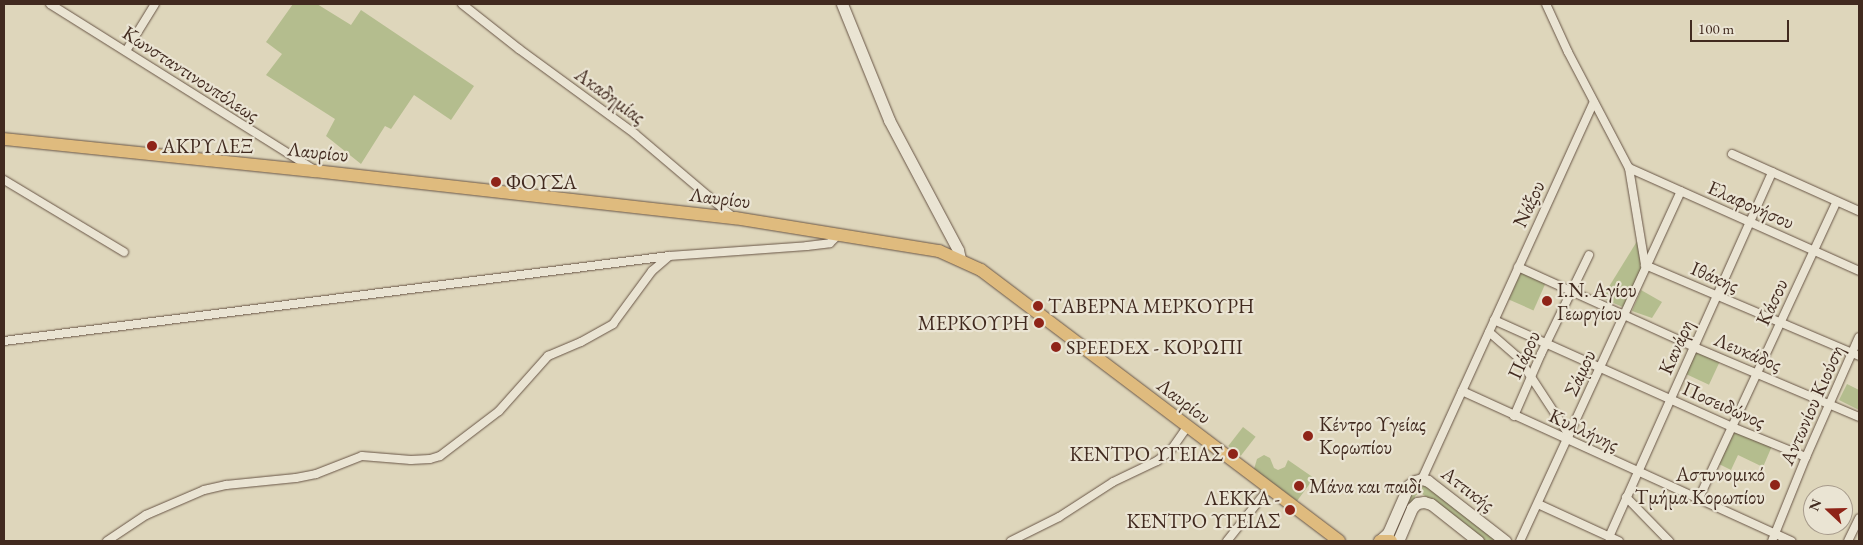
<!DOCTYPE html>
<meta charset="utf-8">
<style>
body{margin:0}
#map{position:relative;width:1863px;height:545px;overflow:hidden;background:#ded6bb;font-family:"EB Garamond",serif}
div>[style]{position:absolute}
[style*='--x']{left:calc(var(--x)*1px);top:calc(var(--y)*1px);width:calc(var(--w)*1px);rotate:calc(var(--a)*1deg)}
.green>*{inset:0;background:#b4bd8e;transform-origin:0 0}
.roads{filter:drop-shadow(0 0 1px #685546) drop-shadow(0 0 1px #685546)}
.street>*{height:8px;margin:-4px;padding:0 4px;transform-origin:4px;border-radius:4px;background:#eae4d3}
.secondary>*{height:11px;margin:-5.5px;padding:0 5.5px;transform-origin:5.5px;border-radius:5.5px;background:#eae4d3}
.primary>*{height:12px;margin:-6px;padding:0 6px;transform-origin:6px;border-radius:6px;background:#dfbb7e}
.dots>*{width:14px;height:14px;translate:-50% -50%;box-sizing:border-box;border:2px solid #eae4d3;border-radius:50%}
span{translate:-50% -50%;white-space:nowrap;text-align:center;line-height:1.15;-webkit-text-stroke:4.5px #eae4d3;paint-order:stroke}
.street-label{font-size:20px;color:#412a1f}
.poi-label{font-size:20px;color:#412a1f}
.left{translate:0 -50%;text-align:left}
.right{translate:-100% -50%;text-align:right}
.frame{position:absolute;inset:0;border:5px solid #412a1f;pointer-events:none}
.north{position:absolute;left:1803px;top:485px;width:50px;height:50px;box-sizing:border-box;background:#eae4d3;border:1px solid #a69a8b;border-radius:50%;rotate:291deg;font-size:14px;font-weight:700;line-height:20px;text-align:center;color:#412a1f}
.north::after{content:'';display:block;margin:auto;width:18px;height:22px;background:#8f2418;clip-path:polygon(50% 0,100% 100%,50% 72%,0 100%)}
.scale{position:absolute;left:1690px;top:20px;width:99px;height:22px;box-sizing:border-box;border:2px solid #412a1f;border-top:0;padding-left:6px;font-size:15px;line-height:18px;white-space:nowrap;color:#412a1f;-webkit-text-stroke:4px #eae4d3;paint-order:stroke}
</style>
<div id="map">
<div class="green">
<div style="clip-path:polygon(293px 4px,317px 4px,351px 25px,361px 10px,474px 86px,451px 120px,414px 95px,391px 129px,385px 126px,361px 164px,326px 136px,335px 119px,266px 75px,282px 54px,266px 42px)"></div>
<div style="clip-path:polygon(1639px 238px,1642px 271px,1625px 308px,1602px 298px)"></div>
<div style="left:1521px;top:272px;width:27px;height:30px;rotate:24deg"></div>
<div style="clip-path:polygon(1641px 290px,1662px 302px,1652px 318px,1632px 311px)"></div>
<div style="left:1696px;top:351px;width:26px;height:25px;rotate:25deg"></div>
<div style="clip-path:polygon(1847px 384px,1859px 390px,1859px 410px,1839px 400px)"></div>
<div style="left:1243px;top:427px;width:16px;height:24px;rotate:38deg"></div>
<div style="clip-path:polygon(1735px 431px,1772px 446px,1763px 467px,1738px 455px,1731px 470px,1719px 464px)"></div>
<div style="clip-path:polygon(1264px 455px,1270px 458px,1274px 468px,1278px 470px,1285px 467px,1288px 460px,1314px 478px,1297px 501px,1254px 469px,1257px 459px)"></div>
<div style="clip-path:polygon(1423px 485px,1427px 485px,1500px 541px,1485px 541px,1421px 493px,1416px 495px,1395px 537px,1391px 538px,1412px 490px)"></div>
</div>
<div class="roads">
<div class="street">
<div style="--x:50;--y:4;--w:308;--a:32.1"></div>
<div style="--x:462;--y:4;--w:73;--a:38.3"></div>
<div style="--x:519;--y:49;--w:144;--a:36.2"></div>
<div style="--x:635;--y:134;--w:128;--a:40.3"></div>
<div style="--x:1546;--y:4;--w:53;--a:65.4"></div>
<div style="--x:1568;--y:52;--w:131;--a:62.3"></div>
<div style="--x:1629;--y:168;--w:98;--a:80.6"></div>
<div style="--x:1645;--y:265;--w:233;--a:23"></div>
<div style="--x:126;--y:51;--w:55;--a:-58.3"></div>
<div style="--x:1732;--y:154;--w:139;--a:24.2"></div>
<div style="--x:1629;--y:168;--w:252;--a:24.1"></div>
<div style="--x:4;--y:180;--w:140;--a:31"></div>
<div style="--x:1518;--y:267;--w:193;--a:24.4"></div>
<div style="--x:1694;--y:347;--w:179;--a:23"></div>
<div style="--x:1494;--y:320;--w:261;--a:24.2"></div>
<div style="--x:1732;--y:427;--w:80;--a:22.1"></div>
<div style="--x:1489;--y:332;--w:38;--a:41"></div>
<div style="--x:1518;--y:357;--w:93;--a:56.8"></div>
<div style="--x:4;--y:341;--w:670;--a:-7.28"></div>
<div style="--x:1462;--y:391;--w:362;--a:24.5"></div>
<div style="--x:1514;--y:416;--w:68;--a:-66.5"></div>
<div style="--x:1541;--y:354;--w:110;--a:-64.1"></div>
<div style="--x:1422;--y:479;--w:414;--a:-65.5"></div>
<div style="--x:1626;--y:497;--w:62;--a:45.7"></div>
<div style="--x:1699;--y:498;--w:327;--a:-65.1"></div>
<div style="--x:1538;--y:504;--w:89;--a:24.6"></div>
<div style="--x:1609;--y:537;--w:400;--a:-65.9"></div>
<div style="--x:107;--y:541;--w:47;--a:-33.7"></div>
<div style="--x:146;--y:515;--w:63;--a:-23.3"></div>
<div style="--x:204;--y:490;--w:23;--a:-13"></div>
<div style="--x:226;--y:485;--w:70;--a:-5.7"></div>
<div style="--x:296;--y:478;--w:20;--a:-11"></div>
<div style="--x:316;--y:474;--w:49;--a:-21.4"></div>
<div style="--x:362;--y:456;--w:49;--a:4.7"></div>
<div style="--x:411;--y:460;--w:19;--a:-3"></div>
<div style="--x:430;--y:459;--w:10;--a:-17"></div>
<div style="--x:440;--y:456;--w:74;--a:-37.3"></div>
<div style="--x:499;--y:411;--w:74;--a:-48.3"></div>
<div style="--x:548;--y:356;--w:36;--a:-23"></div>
<div style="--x:581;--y:342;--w:37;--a:-29"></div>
<div style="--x:613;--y:324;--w:66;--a:-53.7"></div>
<div style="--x:652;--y:271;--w:23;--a:-41"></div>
<div style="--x:669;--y:256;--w:138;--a:-4.1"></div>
<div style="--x:807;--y:246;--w:23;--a:-7"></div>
<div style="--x:830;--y:243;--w:13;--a:-45"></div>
<div style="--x:1011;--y:541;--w:54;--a:-26.6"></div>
<div style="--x:1059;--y:517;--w:64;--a:-32.9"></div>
<div style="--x:1113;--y:482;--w:49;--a:-25.5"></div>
<div style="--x:1157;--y:461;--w:18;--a:-38"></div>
<div style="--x:1171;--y:450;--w:28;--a:-55"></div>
<div style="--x:1227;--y:541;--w:68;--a:-51.6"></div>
<div style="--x:1520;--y:541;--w:385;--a:-65.3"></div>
<div style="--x:1772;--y:541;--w:91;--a:-68"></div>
<div style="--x:1806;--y:457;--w:131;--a:-66.2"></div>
<div style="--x:1848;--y:541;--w:25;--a:-64"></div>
</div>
<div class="secondary">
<div style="--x:842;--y:4;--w:125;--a:67.9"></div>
<div style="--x:889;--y:120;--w:147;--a:62"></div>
<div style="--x:958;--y:250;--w:9;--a:77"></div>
<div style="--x:1379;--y:541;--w:12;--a:-42"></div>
<div style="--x:1388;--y:533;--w:52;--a:-66.4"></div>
<div style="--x:1409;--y:485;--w:7;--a:-34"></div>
<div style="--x:1415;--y:481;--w:7;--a:-16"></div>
<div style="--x:1422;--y:479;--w:6;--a:18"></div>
<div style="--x:1428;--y:481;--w:98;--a:37.9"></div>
<div style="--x:1398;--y:541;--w:36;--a:-67"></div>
<div style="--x:1412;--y:508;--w:7;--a:-45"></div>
<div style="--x:1417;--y:503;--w:7;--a:-8"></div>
<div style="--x:1424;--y:502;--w:7;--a:16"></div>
<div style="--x:1431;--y:504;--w:60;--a:38.2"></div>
</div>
<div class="primary">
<div style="--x:4;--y:139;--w:312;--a:5.9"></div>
<div style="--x:314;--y:171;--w:424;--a:6.4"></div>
<div style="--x:735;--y:218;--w:207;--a:9.2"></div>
<div style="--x:939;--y:251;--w:46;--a:24.3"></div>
<div style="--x:981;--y:270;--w:449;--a:37.1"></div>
<div style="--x:1380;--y:541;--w:11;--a:0"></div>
</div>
</div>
<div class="dots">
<div style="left:152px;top:146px;background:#8f2418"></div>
<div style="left:496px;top:182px;background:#8f2418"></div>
<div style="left:1547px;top:301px;background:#8f2418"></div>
<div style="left:1038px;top:306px;background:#8f2418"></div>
<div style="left:1039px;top:323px;background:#8f2418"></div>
<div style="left:1056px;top:347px;background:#8f2418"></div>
<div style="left:1308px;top:436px;background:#8f2418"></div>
<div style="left:1233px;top:454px;background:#8f2418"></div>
<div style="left:1775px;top:485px;background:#8f2418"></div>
<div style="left:1299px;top:486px;background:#8f2418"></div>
<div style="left:1290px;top:510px;background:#8f2418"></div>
</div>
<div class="street-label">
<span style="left:191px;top:74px;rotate:33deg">Κωνσταντινουπόλεως</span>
<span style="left:610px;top:96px;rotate:36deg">Ακαδημίας</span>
<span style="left:318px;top:152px;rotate:6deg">Λαυρίου</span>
<span style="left:720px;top:198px;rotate:7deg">Λαυρίου</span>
<span style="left:1529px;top:204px;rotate:-65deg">Νάξου</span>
<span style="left:1751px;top:205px;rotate:24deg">Ελαφονήσου</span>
<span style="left:1715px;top:277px;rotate:23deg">Ιθάκης</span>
<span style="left:1772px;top:302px;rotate:-65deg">Κάσου</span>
<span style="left:1676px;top:347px;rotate:-66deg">Κανάρη</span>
<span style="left:1748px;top:352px;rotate:23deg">Λευκάδος</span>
<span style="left:1524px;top:355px;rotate:-65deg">Πάρου</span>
<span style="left:1580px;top:373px;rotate:-65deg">Σάμου</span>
<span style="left:1184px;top:401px;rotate:37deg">Λαυρίου</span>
<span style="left:1724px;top:405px;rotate:24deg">Ποσειδώνος</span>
<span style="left:1812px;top:405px;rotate:-66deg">Αντωνίου Κιούση</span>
<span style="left:1584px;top:430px;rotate:25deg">Κυλλήνης</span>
<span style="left:1468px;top:489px;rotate:37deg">Αττικής</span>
</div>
<div class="poi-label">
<span class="left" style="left:162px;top:146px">ΑΚΡΥΛΕΞ</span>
<span class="left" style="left:506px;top:182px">ΦΟΥΣΑ</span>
<span class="left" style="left:1557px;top:302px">Ι.Ν. Αγίου<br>Γεωργίου</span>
<span class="left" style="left:1048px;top:306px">ΤΑΒΕΡΝΑ ΜΕΡΚΟΥΡΗ</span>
<span class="right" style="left:1029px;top:323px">ΜΕΡΚΟΥΡΗ</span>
<span class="left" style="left:1066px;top:347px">SPEEDEX - ΚΟΡΩΠΙ</span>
<span class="left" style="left:1319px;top:436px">Κέντρο Υγείας<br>Κορωπίου</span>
<span class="right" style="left:1223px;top:454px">ΚΕΝΤΡΟ ΥΓΕΙΑΣ</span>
<span class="right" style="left:1765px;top:486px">Αστυνομικό<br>Τμήμα Κορωπίου</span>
<span class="left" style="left:1309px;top:486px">Μάνα και παιδί</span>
<span class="right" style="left:1280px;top:510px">ΛΕΚΚΑ -<br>ΚΕΝΤΡΟ ΥΓΕΙΑΣ</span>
</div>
<div class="frame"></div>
<div class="north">N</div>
<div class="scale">100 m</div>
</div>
